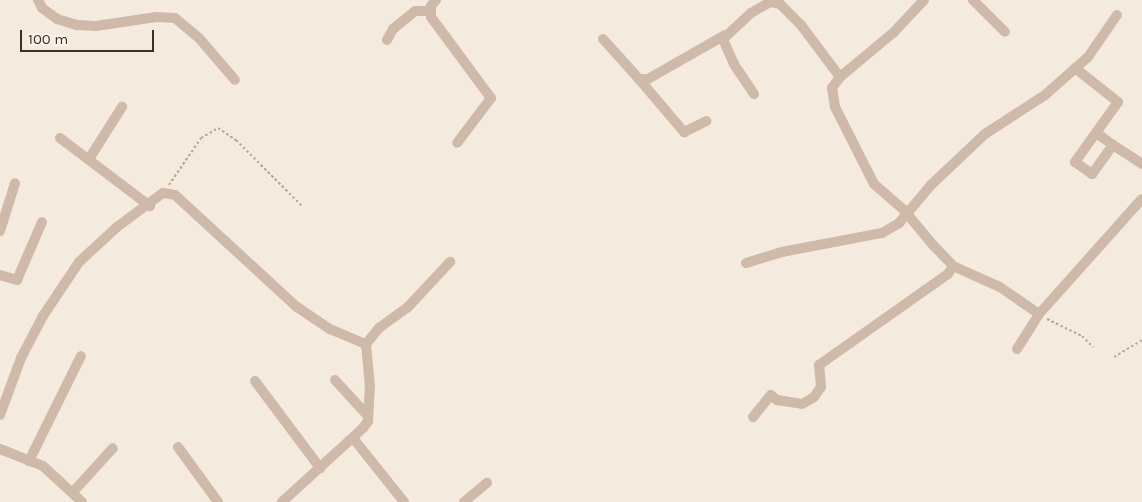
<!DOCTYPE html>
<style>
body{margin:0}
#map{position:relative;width:1142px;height:502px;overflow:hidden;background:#f5eade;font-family:Karla,sans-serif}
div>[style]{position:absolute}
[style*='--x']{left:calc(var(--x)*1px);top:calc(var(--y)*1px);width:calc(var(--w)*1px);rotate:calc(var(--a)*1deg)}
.path>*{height:2px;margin-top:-1px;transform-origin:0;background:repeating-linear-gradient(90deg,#bca392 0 2.5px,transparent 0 5px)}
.minor>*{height:10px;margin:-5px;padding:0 5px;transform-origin:5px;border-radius:5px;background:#cfb9a8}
span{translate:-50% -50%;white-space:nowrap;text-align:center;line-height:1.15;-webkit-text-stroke:4.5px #fcf4ec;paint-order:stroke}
.scale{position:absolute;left:20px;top:30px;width:134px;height:22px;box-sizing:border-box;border:2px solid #3c2e29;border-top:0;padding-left:6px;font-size:15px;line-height:18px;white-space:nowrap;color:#3c2e29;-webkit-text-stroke:4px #fcf4ec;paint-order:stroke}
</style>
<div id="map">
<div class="path">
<div style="--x:169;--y:185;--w:57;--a:-55.8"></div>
<div style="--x:201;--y:138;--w:20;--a:-30"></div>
<div style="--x:218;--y:128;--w:22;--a:34"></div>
<div style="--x:236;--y:140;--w:95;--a:45"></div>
<div style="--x:1047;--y:319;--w:39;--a:26"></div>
<div style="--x:1082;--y:336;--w:16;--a:45"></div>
<div style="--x:1114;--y:357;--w:33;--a:-31"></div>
</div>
<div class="minor">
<div style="--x:38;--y:0;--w:9;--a:63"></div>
<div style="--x:42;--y:8;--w:19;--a:36"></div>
<div style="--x:57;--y:19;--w:21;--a:17"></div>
<div style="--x:77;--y:25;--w:19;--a:3"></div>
<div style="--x:96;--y:26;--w:61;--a:-8.5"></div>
<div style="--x:156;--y:17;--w:19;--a:3"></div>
<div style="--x:175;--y:18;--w:31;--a:40"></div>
<div style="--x:199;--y:38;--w:55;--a:49.4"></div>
<div style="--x:436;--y:0;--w:8;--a:130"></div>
<div style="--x:431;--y:6;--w:11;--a:90"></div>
<div style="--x:431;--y:17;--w:101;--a:53.5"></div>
<div style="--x:491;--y:98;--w:56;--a:127.1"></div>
<div style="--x:924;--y:0;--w:44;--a:133.2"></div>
<div style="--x:894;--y:32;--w:70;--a:140.2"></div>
<div style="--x:840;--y:77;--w:14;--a:126"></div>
<div style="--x:832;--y:88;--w:19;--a:81"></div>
<div style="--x:835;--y:107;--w:86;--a:63.1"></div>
<div style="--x:874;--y:184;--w:40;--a:41"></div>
<div style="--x:904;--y:210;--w:45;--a:50.4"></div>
<div style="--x:933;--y:245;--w:29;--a:46"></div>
<div style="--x:953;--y:266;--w:51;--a:24.1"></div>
<div style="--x:1000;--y:287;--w:47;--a:34.7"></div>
<div style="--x:973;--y:0;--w:45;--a:45"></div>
<div style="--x:603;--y:39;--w:54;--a:48"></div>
<div style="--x:639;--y:79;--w:9;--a:0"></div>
<div style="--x:648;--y:79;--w:89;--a:-29.7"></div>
<div style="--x:387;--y:40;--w:13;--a:-61"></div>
<div style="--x:393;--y:29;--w:28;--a:-39"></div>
<div style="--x:415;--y:11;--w:15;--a:0"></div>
<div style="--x:1075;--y:68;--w:55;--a:38.3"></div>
<div style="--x:1118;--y:102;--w:74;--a:125.6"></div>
<div style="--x:1075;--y:162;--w:21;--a:35"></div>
<div style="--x:1092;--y:174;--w:36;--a:-54"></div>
<div style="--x:1113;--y:145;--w:19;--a:-144"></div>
<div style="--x:639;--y:79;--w:70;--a:49.7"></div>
<div style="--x:684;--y:132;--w:25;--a:-26"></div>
<div style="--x:754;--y:94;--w:36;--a:-124"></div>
<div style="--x:734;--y:64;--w:27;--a:-114"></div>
<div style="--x:723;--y:39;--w:38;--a:-43"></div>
<div style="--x:751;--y:13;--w:22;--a:-30"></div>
<div style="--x:770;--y:2;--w:10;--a:11"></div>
<div style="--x:780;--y:4;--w:30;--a:45"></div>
<div style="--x:801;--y:25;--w:65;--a:53.1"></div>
<div style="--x:60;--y:138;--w:113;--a:37.1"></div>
<div style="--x:1113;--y:145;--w:35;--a:33"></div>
<div style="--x:89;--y:159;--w:62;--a:-57.6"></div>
<div style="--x:0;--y:231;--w:50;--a:-72.6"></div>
<div style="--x:746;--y:263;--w:38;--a:-17"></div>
<div style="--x:782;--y:252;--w:102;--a:-10.8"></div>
<div style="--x:882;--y:233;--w:20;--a:-30"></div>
<div style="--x:899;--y:223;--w:50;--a:-49.9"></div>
<div style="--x:931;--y:185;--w:74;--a:-43.4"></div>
<div style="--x:985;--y:134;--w:72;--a:-33"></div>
<div style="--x:1045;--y:95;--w:57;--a:-41.5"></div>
<div style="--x:1088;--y:57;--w:51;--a:-55.4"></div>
<div style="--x:0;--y:275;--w:18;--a:16"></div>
<div style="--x:17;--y:280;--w:63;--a:-66.7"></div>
<div style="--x:1017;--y:349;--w:41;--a:-57.8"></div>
<div style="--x:1039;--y:314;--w:154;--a:-48.2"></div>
<div style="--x:335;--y:380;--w:47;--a:47.6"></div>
<div style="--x:255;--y:381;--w:109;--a:53.2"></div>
<div style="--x:0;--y:415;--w:61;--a:-69.8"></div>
<div style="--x:21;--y:358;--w:47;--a:-62.4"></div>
<div style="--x:43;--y:316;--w:65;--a:-56.3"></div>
<div style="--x:79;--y:262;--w:52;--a:-42.6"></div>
<div style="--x:117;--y:227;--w:57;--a:-36.5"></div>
<div style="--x:163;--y:193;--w:12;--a:9"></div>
<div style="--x:175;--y:195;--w:166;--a:42.6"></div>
<div style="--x:297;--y:307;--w:40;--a:34"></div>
<div style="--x:330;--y:329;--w:39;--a:23"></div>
<div style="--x:753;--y:417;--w:28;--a:-51"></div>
<div style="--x:771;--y:395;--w:8;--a:40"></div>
<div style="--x:777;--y:400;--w:25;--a:9"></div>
<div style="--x:802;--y:404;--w:14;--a:-30"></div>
<div style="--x:814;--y:397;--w:12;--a:-55"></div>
<div style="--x:821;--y:387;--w:22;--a:-95"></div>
<div style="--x:819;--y:365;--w:158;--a:-35.2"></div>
<div style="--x:948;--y:274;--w:9;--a:-58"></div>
<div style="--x:353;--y:438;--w:82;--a:51.4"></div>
<div style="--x:178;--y:447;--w:68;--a:54"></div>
<div style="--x:0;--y:449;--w:46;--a:21.6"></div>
<div style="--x:43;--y:466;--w:53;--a:42.7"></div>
<div style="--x:29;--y:461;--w:117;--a:-63.7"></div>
<div style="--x:73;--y:492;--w:59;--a:-47.7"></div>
<div style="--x:282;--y:502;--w:110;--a:-42.4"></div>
<div style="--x:363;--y:428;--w:9;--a:-54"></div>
<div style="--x:368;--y:421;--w:34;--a:-87"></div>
<div style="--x:370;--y:387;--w:43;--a:-95.3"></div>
<div style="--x:366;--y:344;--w:21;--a:-51"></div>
<div style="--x:379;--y:328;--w:36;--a:-36"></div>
<div style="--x:408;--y:307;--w:62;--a:-47"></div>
<div style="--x:464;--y:502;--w:30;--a:-40"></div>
</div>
<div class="scale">100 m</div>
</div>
